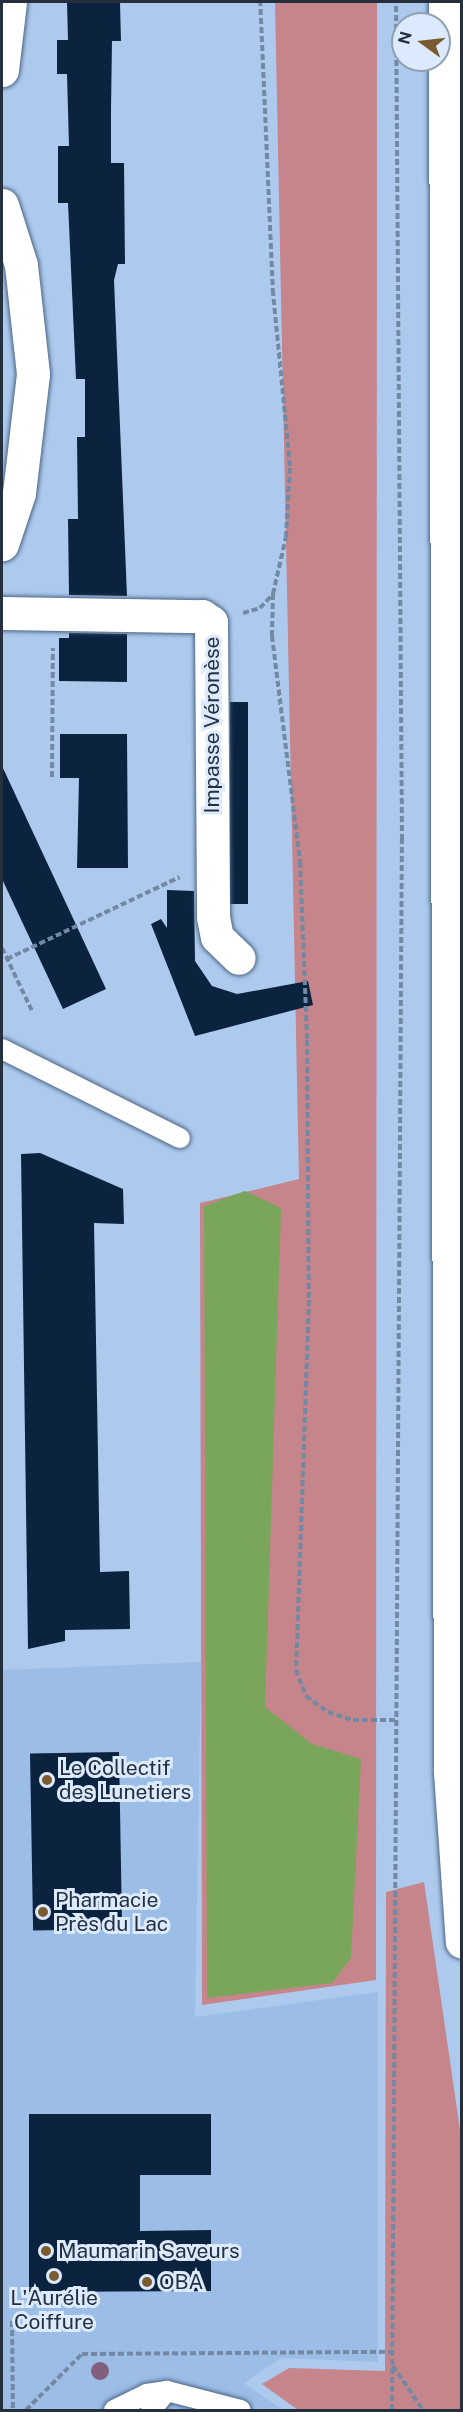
<!DOCTYPE html>
<meta charset="utf-8">
<style>
body{margin:0}
#map{position:relative;width:463px;height:2412px;overflow:hidden;background:#adcaee;font-family:"Public Sans",sans-serif}
div>[style]{position:absolute}
[style*='--x']{left:calc(var(--x)*1px);top:calc(var(--y)*1px);width:calc(var(--w)*1px);rotate:calc(var(--a)*1deg)}
.built>*{inset:0;background:#9cbde6}
.green>*{inset:0;background:#c5858b}
.water>*{inset:0;background:#79a65a}
.building>*{inset:0;background:#0b233e;transform-origin:0 0}
.path>*{height:4px;margin-top:-2px;transform-origin:0;background:repeating-linear-gradient(90deg,#7389a3 0 6px,transparent 0 9px)}
.roads{filter:drop-shadow(0 0 2px #4b6584) drop-shadow(0 0 2px #4b6584)}
.service>*{height:20px;margin:-10px;padding:0 10px;transform-origin:10px;border-radius:10px;background:#fff}
.minor>*{height:33px;margin:-16.5px;padding:0 16.5px;transform-origin:16.5px;border-radius:16.5px;background:#fff}
.primary>*{height:33px;margin:-16.5px;padding:0 16.5px;transform-origin:16.5px;border-radius:16.5px;background:#fff}
.trees>*{width:18px;height:18px;margin:-9px;border-radius:50%;background:#825f7c}
.dots>*{width:16px;height:16px;translate:-50% -50%;box-sizing:border-box;border:3px solid #dbeafc;border-radius:50%}
span{translate:-50% -50%;white-space:nowrap;text-align:center;line-height:1.15;-webkit-text-stroke:6px #dbeafc;paint-order:stroke}
.street-label{font-size:21px;color:#25303e}
.poi-label{font-size:21px;color:#25303e}
.left{translate:0 -50%;text-align:left}
.frame{position:absolute;inset:0;border:3px solid #25303e;pointer-events:none}
.north{position:absolute;left:391px;top:12px;width:60px;height:60px;box-sizing:border-box;background:#dbeafc;border:2px solid #92a0b0;border-radius:50%;rotate:285deg;font-size:16px;font-weight:700;line-height:24px;text-align:center;color:#25303e}
.north::after{content:'';display:block;margin:auto;width:21px;height:27px;background:#7a5b30;clip-path:polygon(50% 0,100% 100%,50% 72%,0 100%)}
</style>
<div id="map">
<div class="built">
<div style="clip-path:polygon(201px 1662px,195px 2017px,378px 1992px,378px 2362px,281px 2358px,244px 2383px,283px 2410px,2px 2410px,2px 1670px)"></div>
</div>
<div class="green">
<div style="clip-path:polygon(275px 2px,377px 2px,376px 1980px,202px 2005px,200px 1203px,299px 1179px)"></div>
<div style="clip-path:polygon(424px 1882px,461px 2137px,461px 2410px,298px 2410px,262px 2384px,289px 2368px,385px 2371px,386px 1892px)"></div>
</div>
<div class="water">
<div style="clip-path:polygon(245px 1191px,281px 1208px,265px 1707px,312px 1744px,361px 1759px,351px 1958px,332px 1983px,207px 1998px,204px 1206px)"></div>
</div>
<div class="building">
<div style="clip-path:polygon(67px 2px,120px 3px,121px 41px,112px 41px,111px 110px,111px 163px,124px 163px,125px 264px,118px 264px,114px 280px,127px 596px,69px 595px,68px 519px,78px 519px,77px 437px,85px 437px,85px 379px,76px 379px,68px 203px,58px 203px,58px 146px,69px 146px,67px 74px,57px 74px,57px 40px,68px 40px)"></div>
<div style="clip-path:polygon(69px 633px,127px 634px,127px 682px,59px 681px,59px 638px,69px 638px)"></div>
<div style="left:230px;top:702px;width:18px;height:202px"></div>
<div style="clip-path:polygon(60px 734px,127px 734px,128px 868px,77px 868px,79px 778px,60px 778px)"></div>
<div style="clip-path:polygon(2px 766px,106px 989px,63px 1009px,2px 879px)"></div>
<div style="clip-path:polygon(167px 890px,194px 891px,195px 961px,212px 986px,237px 994px,308px 981px,313px 1005px,195px 1036px,151px 924px,161px 919px,167px 928px)"></div>
<div style="clip-path:polygon(40px 1153px,123px 1189px,124px 1224px,94px 1223px,100px 1572px,129px 1571px,130px 1629px,65px 1630px,65px 1641px,28px 1649px,21px 1154px)"></div>
<div style="left:119px;top:1752px;width:177px;height:89px;rotate:89deg"></div>
<div style="clip-path:polygon(29px 2114px,211px 2114px,211px 2175px,140px 2175px,140px 2231px,211px 2230px,211px 2291px,29px 2292px)"></div>
</div>
<div class="path">
<div style="--x:273;--y:594;--w:42;--a:91.4"></div>
<div style="--x:272;--y:636;--w:228;--a:82.9"></div>
<div style="--x:300;--y:862;--w:178;--a:87.7"></div>
<div style="--x:307;--y:1040;--w:260;--a:89.6"></div>
<div style="--x:309;--y:1300;--w:370;--a:92"></div>
<div style="--x:296;--y:1670;--w:28;--a:69"></div>
<div style="--x:306;--y:1696;--w:27;--a:36"></div>
<div style="--x:328;--y:1712;--w:26;--a:18"></div>
<div style="--x:353;--y:1720;--w:43;--a:0"></div>
<div style="--x:243;--y:613;--w:18;--a:-16"></div>
<div style="--x:260;--y:608;--w:19;--a:-47"></div>
<div style="--x:273;--y:594;--w:58;--a:-77.2"></div>
<div style="--x:286;--y:537;--w:71;--a:-86.8"></div>
<div style="--x:290;--y:466;--w:173;--a:-95.6"></div>
<div style="--x:273;--y:294;--w:292;--a:-92.5"></div>
<div style="--x:52;--y:777;--w:129;--a:-89.6"></div>
<div style="--x:2;--y:948;--w:70;--a:64.5"></div>
<div style="--x:7;--y:959;--w:191;--a:-25.4"></div>
<div style="--x:12;--y:2321;--w:89;--a:89.4"></div>
<div style="--x:393;--y:2366;--w:53;--a:55.7"></div>
<div style="--x:26;--y:2410;--w:79;--a:-45"></div>
<div style="--x:82;--y:2354;--w:311;--a:-0.4"></div>
<div style="--x:392;--y:2410;--w:1570;--a:-89.64"></div>
<div style="--x:402;--y:840;--w:838;--a:-90.41"></div>
</div>
<div class="roads">
<div class="service">
<div style="--x:2;--y:1049;--w:199;--a:26.6"></div>
<div style="--x:114;--y:2410;--w:37;--a:-26"></div>
<div style="--x:147;--y:2394;--w:20;--a:-9"></div>
<div style="--x:151;--y:2410;--w:25;--a:-50"></div>
<div style="--x:167;--y:2391;--w:76;--a:14.4"></div>
</div>
<div class="minor">
<div style="--x:2;--y:70;--w:68;--a:-83.3"></div>
<div style="--x:2;--y:205;--w:63;--a:72.4"></div>
<div style="--x:21;--y:265;--w:110;--a:83.7"></div>
<div style="--x:33;--y:374;--w:120;--a:96.7"></div>
<div style="--x:19;--y:493;--w:54;--a:108.4"></div>
<div style="--x:2;--y:613;--w:200;--a:0.9"></div>
<div style="--x:202;--y:616;--w:11;--a:34"></div>
<div style="--x:211;--y:622;--w:295;--a:89.6"></div>
<div style="--x:213;--y:917;--w:20;--a:79"></div>
<div style="--x:217;--y:937;--w:30;--a:44"></div>
</div>
<div class="primary">
<div style="--x:445;--y:2;--w:1770;--a:89.84"></div>
<div style="--x:450;--y:1772;--w:170;--a:86"></div>
</div>
</div>
<div class="trees">
<div style="left:100px;top:2371px"></div>
</div>
<div class="dots">
<div style="left:47px;top:1780px;background:#7a5b30"></div>
<div style="left:43px;top:1912px;background:#7a5b30"></div>
<div style="left:46px;top:2251px;background:#7a5b30"></div>
<div style="left:54px;top:2276px;background:#7a5b30"></div>
<div style="left:147px;top:2282px;background:#7a5b30"></div>
</div>
<div class="street-label">
<span style="left:212px;top:725px;rotate:-90deg">Impasse Véronèse</span>
</div>
<div class="poi-label">
<span class="left" style="left:59px;top:1780px">Le Collectif<br>des Lunetiers</span>
<span class="left" style="left:55px;top:1912px">Pharmacie<br>Près du Lac</span>
<span class="left" style="left:58px;top:2251px">Maumarin Saveurs</span>
<span class="left" style="left:159px;top:2282px">OBA</span>
<span style="left:54px;top:2310px">L'Aurélie<br>Coiffure</span>
</div>
<div class="frame"></div>
<div class="north">N</div>
</div>
